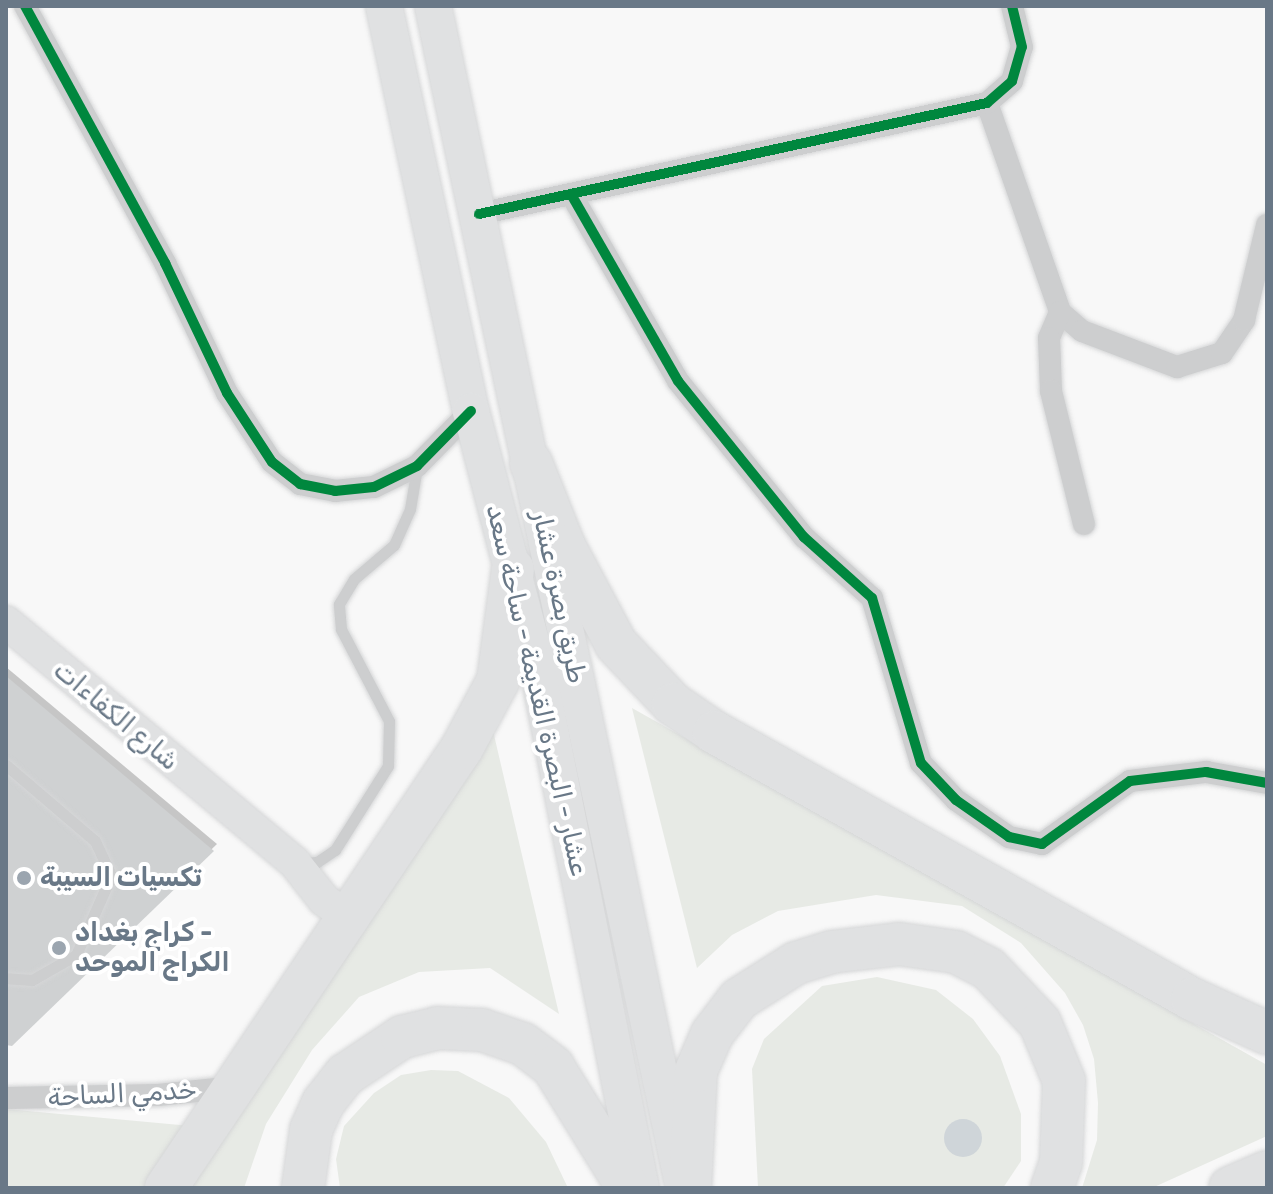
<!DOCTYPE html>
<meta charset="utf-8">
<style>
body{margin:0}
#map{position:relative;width:1273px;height:1194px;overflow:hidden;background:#f8f8f8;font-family:Rubik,"Noto Naskh Arabic",sans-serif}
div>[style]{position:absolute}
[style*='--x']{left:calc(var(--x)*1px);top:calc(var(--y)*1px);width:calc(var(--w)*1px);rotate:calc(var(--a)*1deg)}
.green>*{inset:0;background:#e7eae5}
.water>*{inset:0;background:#cfd5d9}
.round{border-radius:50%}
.shadow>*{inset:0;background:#0003}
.building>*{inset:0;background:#cfd1d2}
.roads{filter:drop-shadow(0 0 2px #d5d6d7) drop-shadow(0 0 2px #d5d6d7)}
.lane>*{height:11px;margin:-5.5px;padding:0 5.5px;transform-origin:5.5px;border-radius:5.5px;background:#cdcecf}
.street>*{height:22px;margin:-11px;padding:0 11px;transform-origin:11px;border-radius:11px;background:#cdcecf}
.secondary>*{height:32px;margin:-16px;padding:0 16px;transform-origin:16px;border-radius:16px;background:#e0e1e2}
.primary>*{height:36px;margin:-18px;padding:0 18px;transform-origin:18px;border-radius:18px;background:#e0e1e2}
.highway>*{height:42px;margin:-21px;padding:0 21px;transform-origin:21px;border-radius:21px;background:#e0e1e2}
.cycleway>*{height:10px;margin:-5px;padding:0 5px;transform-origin:5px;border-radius:5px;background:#00873e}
.dots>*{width:22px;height:22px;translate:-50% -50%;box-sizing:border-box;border:4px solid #fff;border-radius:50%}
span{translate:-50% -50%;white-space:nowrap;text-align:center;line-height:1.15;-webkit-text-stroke:8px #fff;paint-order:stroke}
.street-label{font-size:26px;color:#697887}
.poi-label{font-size:26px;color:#697887;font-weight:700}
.left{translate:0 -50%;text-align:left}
.frame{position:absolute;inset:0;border:8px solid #697887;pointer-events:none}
</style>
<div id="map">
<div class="green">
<div style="clip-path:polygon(632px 708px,1267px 1065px,1267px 1136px,1152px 1188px,1082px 1188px,1097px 1140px,1098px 1103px,1094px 1059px,1083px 1025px,1065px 993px,1021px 943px,962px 906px,876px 895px,778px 911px,732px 935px,697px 968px)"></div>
<div style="clip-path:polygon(491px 722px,559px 1014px,490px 968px,419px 972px,359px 997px,312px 1050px,266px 1124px,244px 1188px,174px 1188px)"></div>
<div style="clip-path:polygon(877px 977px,936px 990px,973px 1019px,1000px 1056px,1021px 1114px,1021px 1161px,1003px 1188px,758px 1188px,752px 1069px,764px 1039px,822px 986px)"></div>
<div style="clip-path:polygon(431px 1070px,458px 1071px,509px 1098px,546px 1142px,568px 1188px,340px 1188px,336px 1159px,344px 1126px,374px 1093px,401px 1075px)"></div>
<div style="clip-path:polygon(6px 1109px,191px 1126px,146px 1188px,6px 1188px)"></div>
</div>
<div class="water">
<div class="round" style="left:944px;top:1119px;width:38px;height:38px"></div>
</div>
<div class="shadow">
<div style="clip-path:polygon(6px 667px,217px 844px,11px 1043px,6px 1043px)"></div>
</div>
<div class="building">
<div style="clip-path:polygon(6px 676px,214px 851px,12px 1046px,6px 1045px)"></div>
</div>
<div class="roads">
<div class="lane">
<div style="--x:6;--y:765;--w:117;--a:40.5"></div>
<div style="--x:95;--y:841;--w:38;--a:65"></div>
<div style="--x:111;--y:876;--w:86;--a:113.9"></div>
<div style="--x:76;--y:955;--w:51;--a:150.4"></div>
<div style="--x:32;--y:980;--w:26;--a:-176"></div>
<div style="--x:303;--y:863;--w:14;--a:-4"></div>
<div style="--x:317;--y:862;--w:22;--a:-34"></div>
<div style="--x:335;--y:850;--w:99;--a:-57.8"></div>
<div style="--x:388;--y:766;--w:45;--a:-88.7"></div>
<div style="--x:389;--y:721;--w:104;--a:-117.6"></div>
<div style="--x:341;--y:629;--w:25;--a:-95"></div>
<div style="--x:339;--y:604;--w:29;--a:-59"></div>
<div style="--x:354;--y:579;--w:52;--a:-40.4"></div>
<div style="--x:394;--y:545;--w:39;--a:-66"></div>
<div style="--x:410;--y:509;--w:43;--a:-80.5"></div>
</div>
<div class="street">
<div style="--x:25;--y:6;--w:293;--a:61.4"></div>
<div style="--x:165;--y:263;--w:144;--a:64.5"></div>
<div style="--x:227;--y:393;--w:82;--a:56.9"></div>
<div style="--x:272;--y:462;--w:36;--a:38"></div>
<div style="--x:300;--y:484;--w:36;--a:11"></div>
<div style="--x:335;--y:491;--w:39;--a:-6"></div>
<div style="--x:374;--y:487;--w:48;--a:-26"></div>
<div style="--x:417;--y:466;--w:77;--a:-45.5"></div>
<div style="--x:987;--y:103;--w:221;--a:70.7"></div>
<div style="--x:1060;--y:312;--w:29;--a:41"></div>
<div style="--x:1082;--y:331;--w:102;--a:20.8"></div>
<div style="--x:1177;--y:367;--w:47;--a:-17.3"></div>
<div style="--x:1222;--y:353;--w:40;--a:-56"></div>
<div style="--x:1244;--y:320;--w:98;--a:-76.4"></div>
<div style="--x:571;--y:194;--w:215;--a:60.2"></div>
<div style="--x:678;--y:381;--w:201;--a:51.1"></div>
<div style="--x:804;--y:537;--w:91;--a:41.9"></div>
<div style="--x:872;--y:598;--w:172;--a:73.5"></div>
<div style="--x:921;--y:763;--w:51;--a:46.6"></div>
<div style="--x:956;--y:800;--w:65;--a:34.9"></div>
<div style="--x:1009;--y:837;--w:34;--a:12"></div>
<div style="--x:1042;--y:844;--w:108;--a:-35.6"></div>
<div style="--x:1130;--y:781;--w:77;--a:-6.8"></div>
<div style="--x:1206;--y:772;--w:62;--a:10.2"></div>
<div style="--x:479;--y:214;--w:520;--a:-12.33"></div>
<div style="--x:987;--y:103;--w:33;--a:-41"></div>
<div style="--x:1012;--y:81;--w:35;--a:-74"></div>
<div style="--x:1022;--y:47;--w:42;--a:-103.7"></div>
<div style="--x:1060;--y:312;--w:28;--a:113"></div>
<div style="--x:1049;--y:338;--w:53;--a:87.8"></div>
<div style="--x:1051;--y:391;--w:137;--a:76.1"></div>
<div style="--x:6;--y:1098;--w:152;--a:-1.1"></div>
<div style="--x:158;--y:1095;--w:78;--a:-5.9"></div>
</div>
<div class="secondary">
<div style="--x:6;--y:622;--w:376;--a:39.8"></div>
<div style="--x:295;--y:863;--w:47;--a:51.9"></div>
<div style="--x:324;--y:900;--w:28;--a:35"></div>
</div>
<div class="primary">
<div style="--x:384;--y:6;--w:414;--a:77.9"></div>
<div style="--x:471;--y:411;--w:261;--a:75.4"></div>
<div style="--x:537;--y:664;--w:534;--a:78.77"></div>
<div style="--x:433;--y:6;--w:1199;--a:78.02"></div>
</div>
<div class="highway">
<div style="--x:531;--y:463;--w:89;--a:68.3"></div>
<div style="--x:564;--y:546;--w:111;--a:62"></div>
<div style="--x:616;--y:644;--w:83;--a:46.5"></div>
<div style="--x:673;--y:704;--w:50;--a:34.3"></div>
<div style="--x:714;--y:732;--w:548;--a:29.19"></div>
<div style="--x:1192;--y:999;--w:82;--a:24.4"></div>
<div style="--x:166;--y:1188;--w:530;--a:-56.07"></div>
<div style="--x:462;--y:748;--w:76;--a:-61.8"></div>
<div style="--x:498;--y:681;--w:113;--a:-82.4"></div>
<div style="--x:303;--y:1188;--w:59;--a:-82.1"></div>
<div style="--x:311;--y:1130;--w:30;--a:-66"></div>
<div style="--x:323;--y:1103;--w:36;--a:-52"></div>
<div style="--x:345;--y:1075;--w:69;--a:-33.7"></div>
<div style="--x:402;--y:1037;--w:36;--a:-14"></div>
<div style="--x:437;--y:1028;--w:45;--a:2.5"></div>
<div style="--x:482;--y:1030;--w:43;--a:18.9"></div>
<div style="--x:523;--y:1044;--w:38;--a:37"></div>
<div style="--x:553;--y:1067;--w:142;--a:58.2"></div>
<div style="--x:690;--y:1188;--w:117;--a:-87.1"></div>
<div style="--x:696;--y:1071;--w:40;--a:-66.6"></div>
<div style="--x:712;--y:1034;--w:44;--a:-52.4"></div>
<div style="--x:739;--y:999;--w:67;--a:-32.3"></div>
<div style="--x:796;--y:963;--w:37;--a:-17"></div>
<div style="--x:831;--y:952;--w:68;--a:-6.7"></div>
<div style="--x:899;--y:944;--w:58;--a:8"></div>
<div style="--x:956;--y:952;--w:37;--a:27"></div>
<div style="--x:989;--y:969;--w:74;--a:46.6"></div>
<div style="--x:1040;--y:1023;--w:63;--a:67.5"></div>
<div style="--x:1064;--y:1081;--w:81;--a:92.1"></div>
<div style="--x:1061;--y:1162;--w:28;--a:109"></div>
<div style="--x:1230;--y:1188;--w:40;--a:-23.4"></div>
</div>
</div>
<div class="cycleway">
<div style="--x:25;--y:6;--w:293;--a:61.4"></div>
<div style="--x:165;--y:263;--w:144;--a:64.5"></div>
<div style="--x:227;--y:393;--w:82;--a:56.9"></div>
<div style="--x:272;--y:462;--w:36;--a:38"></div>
<div style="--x:300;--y:484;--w:36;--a:11"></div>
<div style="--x:335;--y:491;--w:39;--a:-6"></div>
<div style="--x:374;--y:487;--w:48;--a:-26"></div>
<div style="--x:417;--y:466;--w:77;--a:-45.5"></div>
<div style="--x:571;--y:194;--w:215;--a:60.2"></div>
<div style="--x:678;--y:381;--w:201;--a:51.1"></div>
<div style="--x:804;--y:537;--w:91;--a:41.9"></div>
<div style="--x:872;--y:598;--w:172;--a:73.5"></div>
<div style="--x:921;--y:763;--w:51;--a:46.6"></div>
<div style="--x:956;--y:800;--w:65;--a:34.9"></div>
<div style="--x:1009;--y:837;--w:34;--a:12"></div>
<div style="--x:1042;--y:844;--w:108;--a:-35.6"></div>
<div style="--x:1130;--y:781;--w:77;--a:-6.8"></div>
<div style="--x:1206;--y:772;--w:62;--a:10.2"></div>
<div style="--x:479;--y:214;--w:520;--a:-12.33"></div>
<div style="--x:987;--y:103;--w:33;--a:-41"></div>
<div style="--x:1012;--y:81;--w:35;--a:-74"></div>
<div style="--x:1022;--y:47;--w:42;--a:-103.7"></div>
</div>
<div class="dots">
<div style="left:24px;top:878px;background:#9ba5af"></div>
<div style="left:59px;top:948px;background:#9ba5af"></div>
</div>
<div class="street-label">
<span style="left:559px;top:597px;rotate:78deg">طريق بصرة عشار</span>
<span style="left:537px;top:690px;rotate:77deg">عشار - البصرة القديمة - ساحة سعد</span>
<span style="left:116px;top:716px;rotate:40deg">شارع الكفاءات</span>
<span style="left:122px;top:1094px;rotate:-3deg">خدمي الساحة</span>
</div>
<div class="poi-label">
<span class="left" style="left:40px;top:878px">تكسيات السيبة</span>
<span class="left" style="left:75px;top:948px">كراج بغداد -<br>الكراج الموحد</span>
</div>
<div class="frame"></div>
</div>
